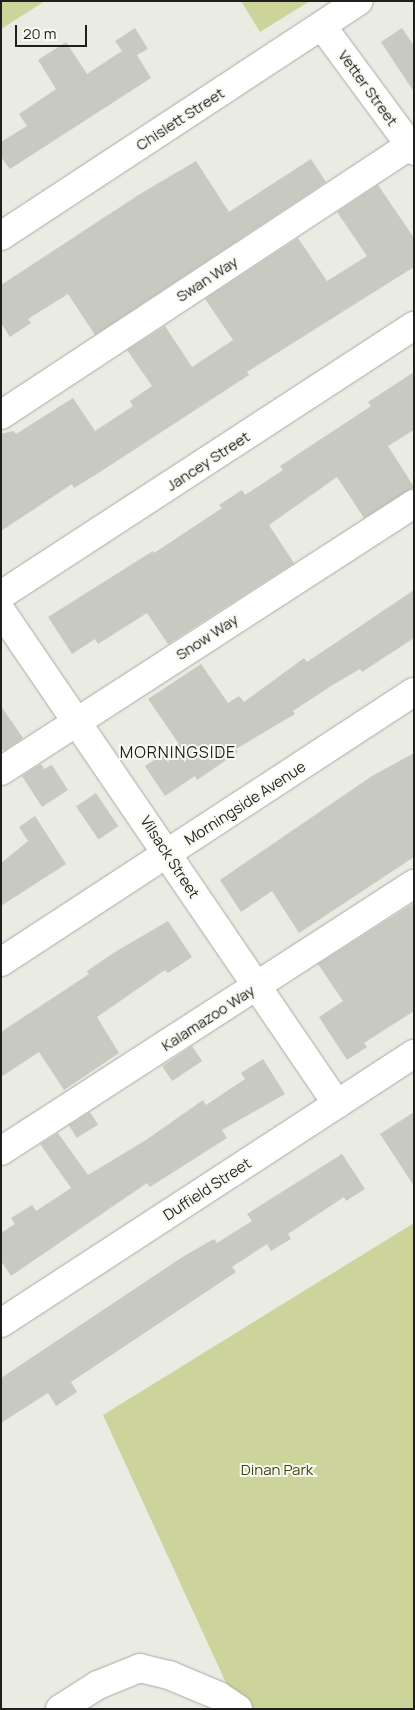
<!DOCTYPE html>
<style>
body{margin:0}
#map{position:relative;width:415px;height:1710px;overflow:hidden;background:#eaece4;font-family:Manrope,sans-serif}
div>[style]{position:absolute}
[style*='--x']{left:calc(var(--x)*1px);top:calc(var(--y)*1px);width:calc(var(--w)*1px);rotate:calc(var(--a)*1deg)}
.green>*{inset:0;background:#ccd49b}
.building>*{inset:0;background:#c8c9c1;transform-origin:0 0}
.roads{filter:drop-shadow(0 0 1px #a8aaa2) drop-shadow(0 0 1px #a8aaa2)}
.minor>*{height:28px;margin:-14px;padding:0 14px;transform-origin:14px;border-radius:14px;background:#fff}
span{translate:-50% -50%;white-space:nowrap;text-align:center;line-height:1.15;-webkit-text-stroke:4px #f8f9f1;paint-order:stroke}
.street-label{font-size:15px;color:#1f201d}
.park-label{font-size:15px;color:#424712}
.neighbourhood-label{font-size:16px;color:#1f201d;letter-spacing:1px}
.frame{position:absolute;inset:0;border:2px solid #1f201d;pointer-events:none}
.scale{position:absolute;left:15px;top:25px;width:72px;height:22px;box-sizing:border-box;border:2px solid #1f201d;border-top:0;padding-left:6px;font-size:15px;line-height:18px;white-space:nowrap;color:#1f201d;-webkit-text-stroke:4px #f8f9f1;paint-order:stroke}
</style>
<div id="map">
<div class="green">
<div style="clip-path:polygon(1px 1px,45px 1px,1px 29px)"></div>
<div style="clip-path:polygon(241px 1px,310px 1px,260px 32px)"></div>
<div style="clip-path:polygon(414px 1223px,414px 1709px,238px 1709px,103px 1415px)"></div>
</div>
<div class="building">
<div style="clip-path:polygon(135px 28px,148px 49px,137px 55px,151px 78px,10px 169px,1px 157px,1px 142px,27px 126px,19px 114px,56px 89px,38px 60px,66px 42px,87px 74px,122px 51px,115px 41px)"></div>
<div style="clip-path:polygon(402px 28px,414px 46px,414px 92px,381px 42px)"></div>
<div style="clip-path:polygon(311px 159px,326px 182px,95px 335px,68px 294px,28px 319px,31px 323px,10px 337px,1px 323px,1px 285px,140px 194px,196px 161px,229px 212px)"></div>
<div style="clip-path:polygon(378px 185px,414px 238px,414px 267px,247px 372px,249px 375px,100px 472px,74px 488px,72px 484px,1px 531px,1px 434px,13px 431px,16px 434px,73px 398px,95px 431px,133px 406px,130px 401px,152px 386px,127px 350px,165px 326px,192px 367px,233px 340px,205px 299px,298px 238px,327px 281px,367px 256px,337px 212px)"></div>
<div style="clip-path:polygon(414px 372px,414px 430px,388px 446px,414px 487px,364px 518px,337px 477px,269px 525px,294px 563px,168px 644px,147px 613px,98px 644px,95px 639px,72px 654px,48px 617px,153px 551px,154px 553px,222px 508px,219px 505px,242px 490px,245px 495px,283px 470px,280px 466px,371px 406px,368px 402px)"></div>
<div style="clip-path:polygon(414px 590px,414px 638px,362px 672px,360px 669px,331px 686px,293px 711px,295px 714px,236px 749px,238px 752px,197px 780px,195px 776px,165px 796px,145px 766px,179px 744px,148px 699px,201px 664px,228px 703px,239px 696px,244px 702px,304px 658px,307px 662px)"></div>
<div style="clip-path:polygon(1px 706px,23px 738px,4px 751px,1px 747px)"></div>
<div style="clip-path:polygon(414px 753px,414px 857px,299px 933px,272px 891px,241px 912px,220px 880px,372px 776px)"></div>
<div style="clip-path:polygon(41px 764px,44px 769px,52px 765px,68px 790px,42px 807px,22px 776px)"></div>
<div style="left:96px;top:793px;width:40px;height:24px;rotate:56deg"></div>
<div style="clip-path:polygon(35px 816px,66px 864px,1px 906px,1px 863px,28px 841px,19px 827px)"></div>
<div style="clip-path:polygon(414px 903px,414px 1011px,364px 1043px,367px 1047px,347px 1060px,319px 1017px,343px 1001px,318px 964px)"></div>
<div style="clip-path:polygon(168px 921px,192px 957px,168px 973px,165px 970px,97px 1017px,119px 1053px,64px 1090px,39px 1052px,1px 1077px,1px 1032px,89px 974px,87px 971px,115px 952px)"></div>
<div style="left:192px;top:1046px;width:18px;height:36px;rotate:56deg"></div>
<div style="clip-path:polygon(263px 1059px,285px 1094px,222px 1130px,227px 1138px,150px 1187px,147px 1183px,11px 1276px,1px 1261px,1px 1233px,15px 1224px,11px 1218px,32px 1205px,36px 1211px,71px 1188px,40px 1144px,58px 1133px,88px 1175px,146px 1140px,203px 1100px,206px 1105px,245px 1079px,241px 1073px)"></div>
<div style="left:90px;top:1112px;width:15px;height:25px;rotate:58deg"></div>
<div style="clip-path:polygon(414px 1112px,414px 1186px,380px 1134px)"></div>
<div style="clip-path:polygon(342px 1154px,365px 1189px,346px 1201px,344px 1197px,288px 1234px,291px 1239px,271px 1251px,267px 1244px,232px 1267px,236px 1272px,71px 1382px,77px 1392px,56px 1406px,48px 1393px,1px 1423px,1px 1378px,184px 1256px,214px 1239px,217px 1243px,252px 1221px,247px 1214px)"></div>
</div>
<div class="roads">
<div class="minor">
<div style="--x:322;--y:26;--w:155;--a:53.6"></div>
<div style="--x:1;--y:236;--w:428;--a:-33.3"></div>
<div style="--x:1;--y:415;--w:495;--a:-33.4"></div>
<div style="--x:1;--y:595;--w:493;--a:-33.1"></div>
<div style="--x:1;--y:611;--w:597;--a:55.72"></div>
<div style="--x:1;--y:771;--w:492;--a:-32.9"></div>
<div style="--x:1;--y:962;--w:493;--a:-33.2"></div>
<div style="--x:1;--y:1151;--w:492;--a:-32.9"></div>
<div style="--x:1;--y:1323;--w:493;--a:-33.1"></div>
<div style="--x:60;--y:1709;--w:45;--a:-32.3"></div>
<div style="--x:98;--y:1685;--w:45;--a:-22"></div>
<div style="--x:140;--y:1668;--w:30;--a:14"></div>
<div style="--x:169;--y:1675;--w:54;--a:22.8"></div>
<div style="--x:219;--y:1696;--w:23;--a:34"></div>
</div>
</div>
<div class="street-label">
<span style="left:368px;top:88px;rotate:54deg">Vetter Street</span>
<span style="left:180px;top:119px;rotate:-33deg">Chislett Street</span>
<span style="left:207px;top:279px;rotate:-33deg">Swan Way</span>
<span style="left:208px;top:461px;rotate:-33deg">Jancey Street</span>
<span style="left:207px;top:637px;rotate:-33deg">Snow Way</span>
<span style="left:245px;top:803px;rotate:-33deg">Morningside Avenue</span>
<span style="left:170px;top:857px;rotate:57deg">Vilsack Street</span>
<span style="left:208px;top:1018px;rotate:-33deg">Kalamazoo Way</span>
<span style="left:207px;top:1189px;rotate:-33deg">Duffield Street</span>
</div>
<div class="park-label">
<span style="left:277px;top:1470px">Dinan Park</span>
</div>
<div class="neighbourhood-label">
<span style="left:178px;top:752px">MORNINGSIDE</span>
</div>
<div class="frame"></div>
<div class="scale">20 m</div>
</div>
